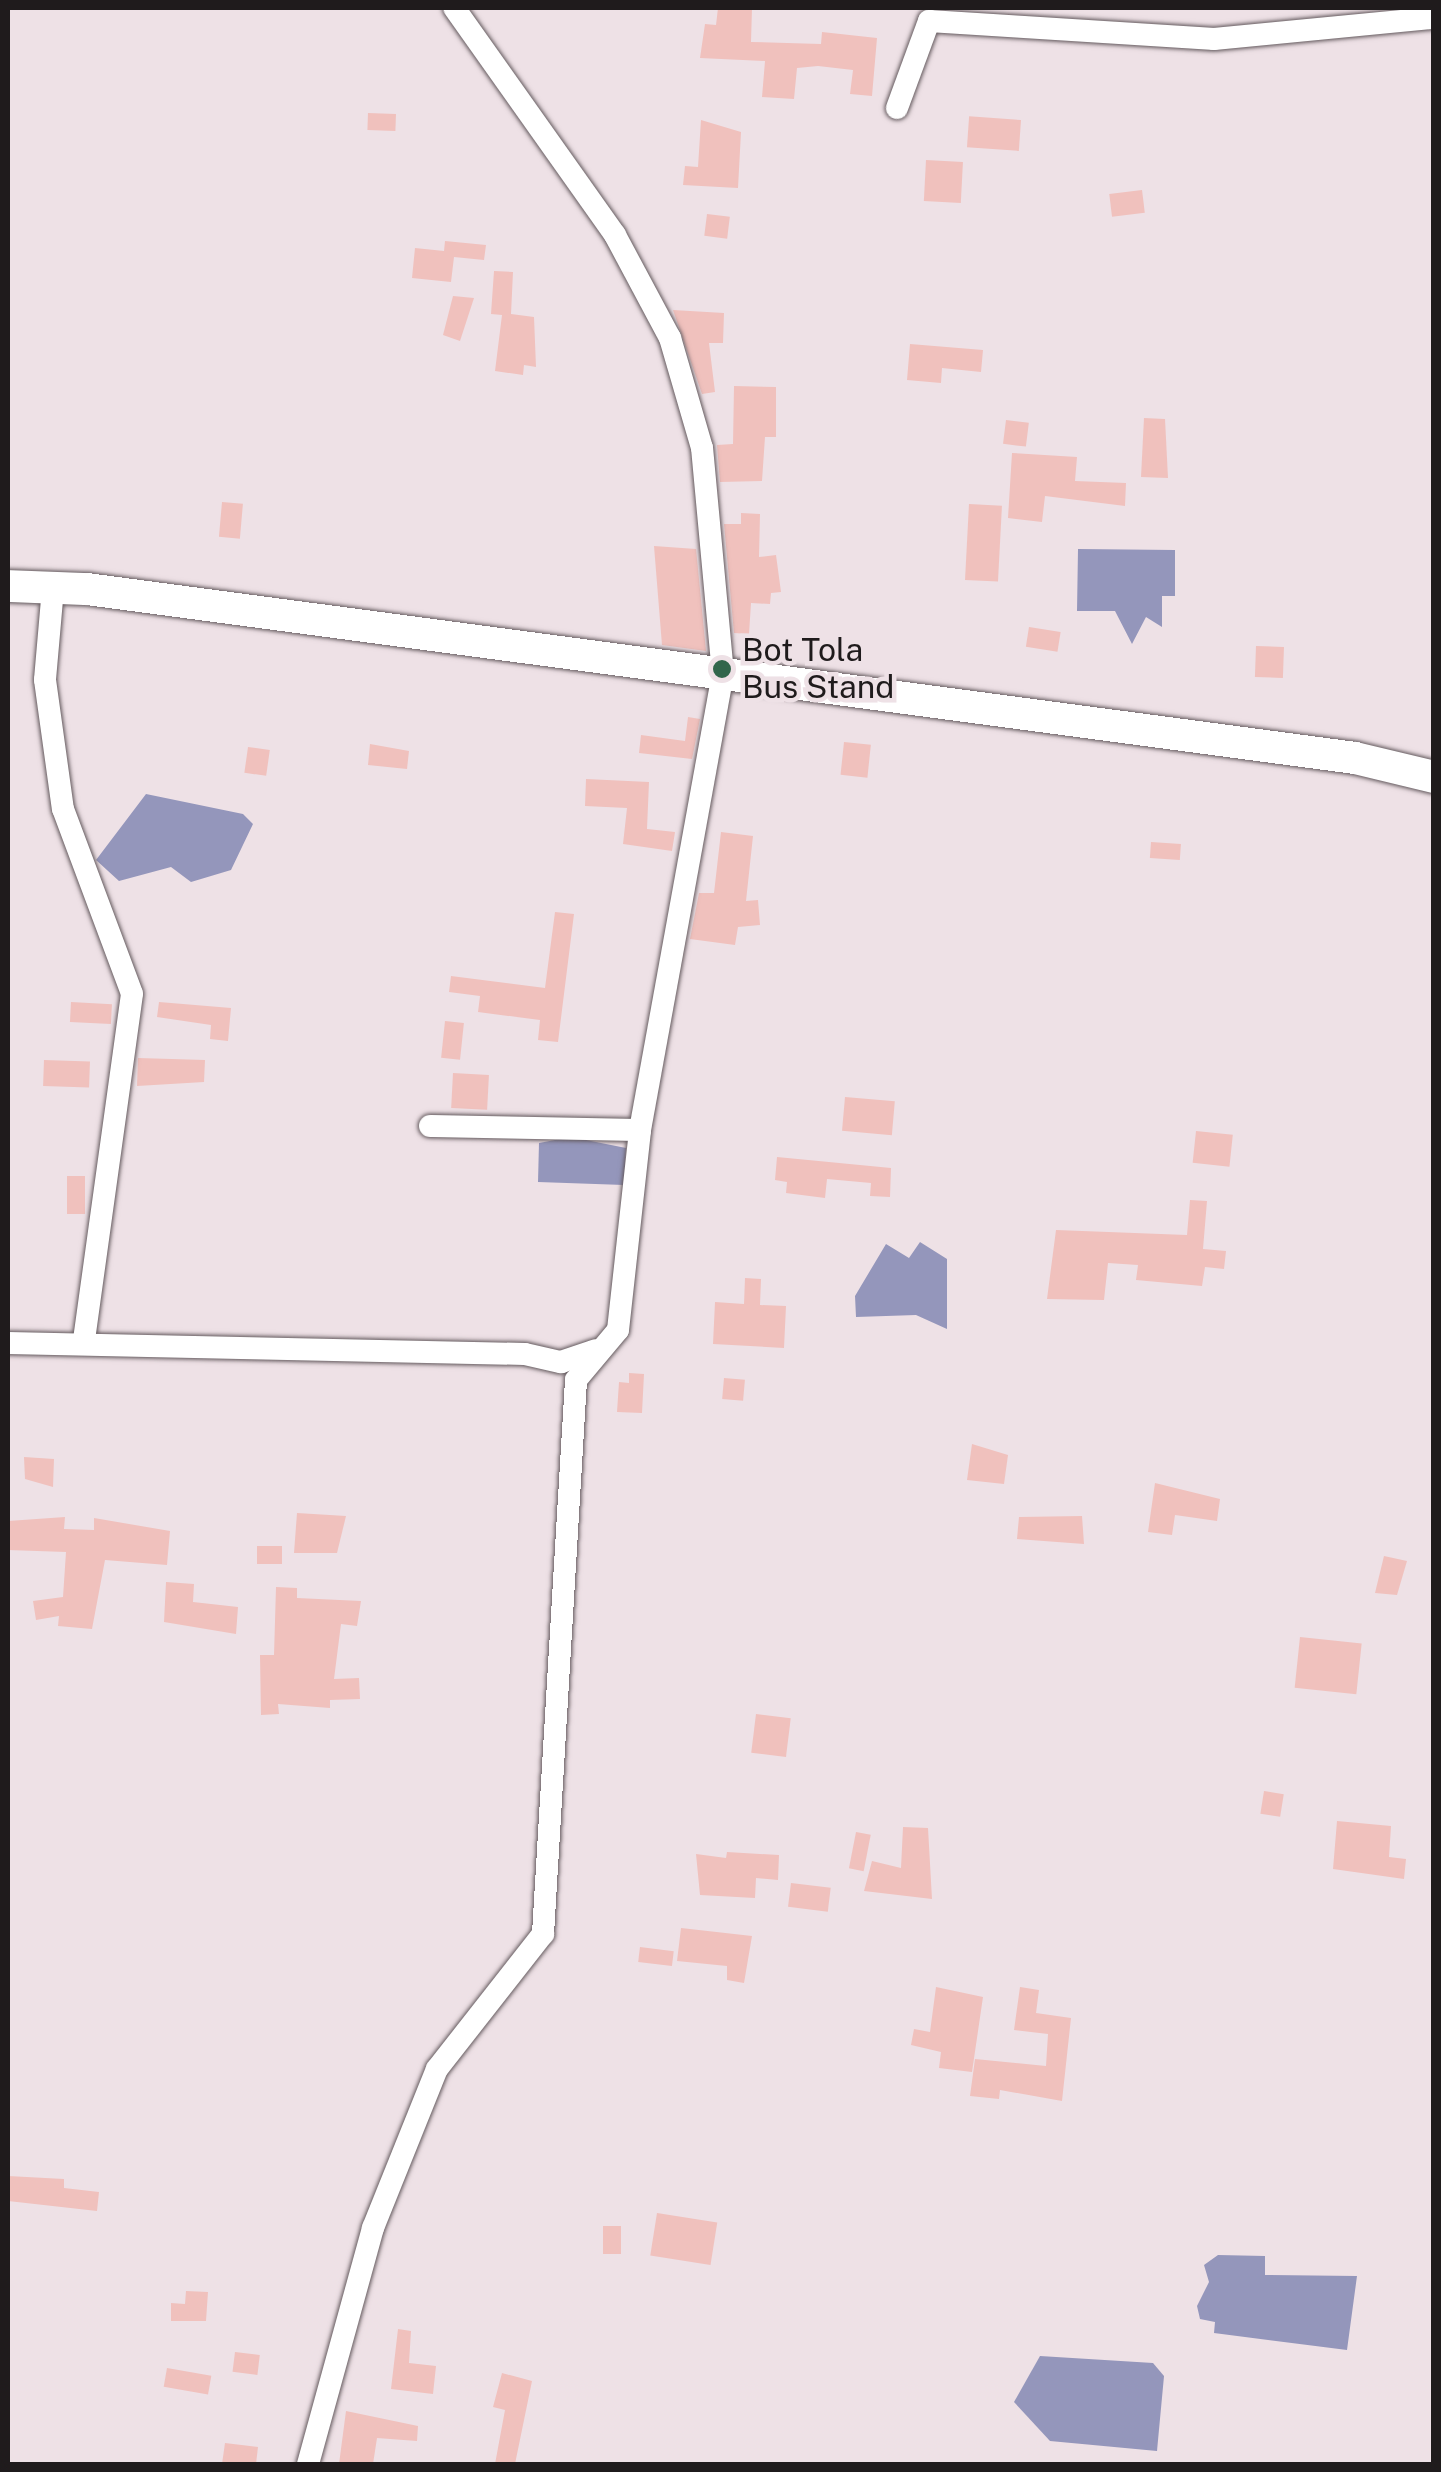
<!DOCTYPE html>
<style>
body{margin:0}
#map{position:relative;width:1441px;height:2472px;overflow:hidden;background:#eee1e6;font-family:"Public Sans",sans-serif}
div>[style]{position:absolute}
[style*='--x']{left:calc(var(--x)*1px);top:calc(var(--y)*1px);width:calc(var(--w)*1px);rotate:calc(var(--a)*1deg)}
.water>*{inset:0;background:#9496bb}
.building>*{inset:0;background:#f0c1bd;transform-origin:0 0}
.roads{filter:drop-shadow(0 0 2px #645a5e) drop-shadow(0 0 2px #645a5e)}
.minor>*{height:22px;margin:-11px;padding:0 11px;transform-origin:11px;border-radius:11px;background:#fff}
.secondary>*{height:32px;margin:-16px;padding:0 16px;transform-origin:16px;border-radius:16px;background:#fff}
.dots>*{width:28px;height:28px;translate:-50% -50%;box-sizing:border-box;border:5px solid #eee1e6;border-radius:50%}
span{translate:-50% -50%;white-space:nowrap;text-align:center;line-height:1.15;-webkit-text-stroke:9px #eee1e6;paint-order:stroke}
.poi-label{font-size:32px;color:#1f1b1c}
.left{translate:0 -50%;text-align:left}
.frame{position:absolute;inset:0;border:10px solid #1f1b1c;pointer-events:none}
</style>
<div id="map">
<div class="water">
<div style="clip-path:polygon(1078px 549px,1175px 550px,1175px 596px,1162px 596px,1162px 627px,1146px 617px,1132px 644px,1115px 611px,1077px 611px)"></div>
<div style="clip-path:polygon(146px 794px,243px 814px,253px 824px,231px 870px,191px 882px,171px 867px,119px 881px,96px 860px)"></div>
<div style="clip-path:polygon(571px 1137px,626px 1148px,624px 1185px,538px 1182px,539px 1143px)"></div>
<div style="clip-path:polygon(920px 1242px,947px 1259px,947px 1329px,916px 1315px,856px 1317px,855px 1296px,886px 1244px,909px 1258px)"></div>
<div style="clip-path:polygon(1218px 2255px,1265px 2256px,1265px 2275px,1357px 2276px,1347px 2350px,1214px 2333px,1215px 2322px,1200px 2319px,1197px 2306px,1209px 2282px,1204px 2265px)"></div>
<div style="clip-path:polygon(1040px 2356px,1153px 2363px,1164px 2376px,1157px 2451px,1050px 2441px,1014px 2402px)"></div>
</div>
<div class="building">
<div style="clip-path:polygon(718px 8px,752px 8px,751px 42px,821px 44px,822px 32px,877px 38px,872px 96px,850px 94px,853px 70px,818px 66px,797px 68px,794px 99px,762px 97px,765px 61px,700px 58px,705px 24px,716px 25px)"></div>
<div style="left:368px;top:113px;width:28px;height:17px;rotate:2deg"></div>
<div style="clip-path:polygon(701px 120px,741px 132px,738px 188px,683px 185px,685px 166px,698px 167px)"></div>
<div style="left:1021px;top:120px;width:31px;height:52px;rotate:94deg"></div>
<div style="left:926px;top:160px;width:37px;height:41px;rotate:3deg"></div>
<div style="left:1142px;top:190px;width:23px;height:33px;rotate:83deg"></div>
<div style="left:707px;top:214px;width:23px;height:22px;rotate:7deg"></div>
<div style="clip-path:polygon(445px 241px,486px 245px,484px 260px,454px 257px,451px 282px,412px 278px,415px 248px,444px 251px)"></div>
<div style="clip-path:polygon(494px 271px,513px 272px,511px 314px,534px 317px,536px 367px,524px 365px,523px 375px,495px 371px,502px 315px,491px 314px)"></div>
<div style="clip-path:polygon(453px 296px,474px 298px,460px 341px,443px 335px)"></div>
<div style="clip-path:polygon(673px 310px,724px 313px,723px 343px,709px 343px,715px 392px,702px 394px)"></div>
<div style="clip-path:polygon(910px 344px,983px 350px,981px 372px,942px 368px,941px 383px,907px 380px)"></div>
<div style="clip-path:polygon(734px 386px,776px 387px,776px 437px,765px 437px,762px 481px,720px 482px,717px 445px,733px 444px)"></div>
<div style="clip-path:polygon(1144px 418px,1165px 419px,1168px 478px,1141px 477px)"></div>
<div style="left:1006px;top:420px;width:23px;height:24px;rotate:7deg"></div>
<div style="clip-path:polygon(1012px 453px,1077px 457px,1075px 481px,1126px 483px,1125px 506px,1045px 496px,1042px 522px,1008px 518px)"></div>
<div style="left:222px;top:502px;width:21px;height:35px;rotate:5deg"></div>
<div style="left:969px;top:504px;width:33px;height:76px;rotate:3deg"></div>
<div style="clip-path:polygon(741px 513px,760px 514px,759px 557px,776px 555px,781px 592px,771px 593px,770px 604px,751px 603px,749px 634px,734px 633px,724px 524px,741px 524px)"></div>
<div style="clip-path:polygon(654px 546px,696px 549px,706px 651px,662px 645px)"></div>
<div style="left:1029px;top:627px;width:32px;height:20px;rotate:9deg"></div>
<div style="left:1256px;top:646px;width:28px;height:31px;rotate:2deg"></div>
<div style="clip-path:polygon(688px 717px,700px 719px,692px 759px,639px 753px,641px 735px,685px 741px)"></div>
<div style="left:844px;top:742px;width:27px;height:33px;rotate:6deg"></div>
<div style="clip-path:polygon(370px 744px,409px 751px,407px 769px,368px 765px)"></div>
<div style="left:248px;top:747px;width:22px;height:26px;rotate:8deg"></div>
<div style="clip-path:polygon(586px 779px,649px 782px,647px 829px,675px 832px,672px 851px,623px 844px,627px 808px,585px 806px)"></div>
<div style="clip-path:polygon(721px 832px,753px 836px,746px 901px,758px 900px,760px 925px,738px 927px,735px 945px,690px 939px,699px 893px,714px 893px)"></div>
<div style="left:1151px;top:842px;width:30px;height:16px;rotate:4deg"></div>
<div style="clip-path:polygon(555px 912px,574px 914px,558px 1042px,538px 1040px,540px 1020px,478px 1012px,480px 996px,449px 992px,451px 976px,545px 988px)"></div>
<div style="left:71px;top:1002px;width:41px;height:20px;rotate:3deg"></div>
<div style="clip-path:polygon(159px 1002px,231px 1008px,228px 1041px,210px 1039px,211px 1025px,157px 1017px)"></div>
<div style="left:445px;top:1021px;width:19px;height:37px;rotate:6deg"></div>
<div style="clip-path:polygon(138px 1058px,205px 1060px,204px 1082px,137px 1086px)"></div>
<div style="left:44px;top:1060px;width:46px;height:26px;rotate:2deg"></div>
<div style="left:453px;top:1073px;width:36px;height:35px;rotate:3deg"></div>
<div style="left:845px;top:1097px;width:50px;height:34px;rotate:5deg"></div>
<div style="left:1196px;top:1131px;width:37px;height:32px;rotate:6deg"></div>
<div style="clip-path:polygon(777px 1157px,891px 1168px,890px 1197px,870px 1196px,871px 1183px,827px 1179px,825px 1198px,786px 1193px,787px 1182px,775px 1180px)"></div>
<div style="left:67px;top:1176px;width:18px;height:38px"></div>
<div style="clip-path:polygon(1190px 1200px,1207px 1201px,1203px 1249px,1226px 1251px,1224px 1269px,1205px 1267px,1202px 1286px,1136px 1280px,1138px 1265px,1108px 1263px,1104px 1300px,1047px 1299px,1056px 1230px,1187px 1235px)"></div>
<div style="clip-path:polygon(745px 1278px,761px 1279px,760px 1305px,786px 1306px,784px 1348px,713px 1344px,715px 1302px,744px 1304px)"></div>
<div style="clip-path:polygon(629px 1373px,644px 1374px,642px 1413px,617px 1412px,619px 1382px,629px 1383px)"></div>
<div style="left:724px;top:1378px;width:21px;height:21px;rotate:5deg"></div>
<div style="clip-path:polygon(972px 1444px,1008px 1455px,1004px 1484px,967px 1480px)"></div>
<div style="clip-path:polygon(24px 1457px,54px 1459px,53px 1487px,25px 1479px)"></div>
<div style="clip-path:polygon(1155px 1483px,1220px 1499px,1217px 1521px,1175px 1515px,1172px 1535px,1148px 1532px)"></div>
<div style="clip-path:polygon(297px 1513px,346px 1516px,337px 1553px,294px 1553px)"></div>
<div style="clip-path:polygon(1082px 1516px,1084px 1544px,1017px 1539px,1019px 1517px)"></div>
<div style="clip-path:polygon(65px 1517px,64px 1529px,94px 1530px,94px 1518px,170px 1531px,167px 1565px,105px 1560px,92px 1629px,58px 1626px,59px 1616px,36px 1620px,33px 1601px,63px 1597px,66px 1552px,8px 1550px,8px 1521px)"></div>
<div style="left:257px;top:1546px;width:25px;height:18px"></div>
<div style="clip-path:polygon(1384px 1556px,1407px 1561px,1397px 1595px,1375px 1593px)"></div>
<div style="clip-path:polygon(166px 1582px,194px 1584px,193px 1602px,238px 1607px,236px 1634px,164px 1622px)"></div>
<div style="clip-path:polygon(276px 1587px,297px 1588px,297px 1598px,361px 1601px,357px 1626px,341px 1624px,334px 1679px,359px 1678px,360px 1699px,330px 1700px,330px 1708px,278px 1704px,279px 1714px,261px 1715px,260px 1655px,274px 1655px)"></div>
<div style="left:1300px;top:1637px;width:62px;height:51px;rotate:6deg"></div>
<div style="left:756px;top:1714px;width:35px;height:39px;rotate:7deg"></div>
<div style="left:1264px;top:1791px;width:20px;height:23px;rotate:9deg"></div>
<div style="clip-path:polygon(1337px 1821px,1391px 1826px,1389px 1857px,1406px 1859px,1404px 1879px,1333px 1869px)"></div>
<div style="clip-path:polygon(903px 1827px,928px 1828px,932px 1899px,864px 1891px,872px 1861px,901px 1868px)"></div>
<div style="left:856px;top:1832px;width:15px;height:37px;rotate:11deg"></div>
<div style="clip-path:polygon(727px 1852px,779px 1855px,778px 1880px,756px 1878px,755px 1898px,700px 1895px,696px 1854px,726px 1858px)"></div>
<div style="left:791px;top:1883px;width:40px;height:24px;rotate:7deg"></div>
<div style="clip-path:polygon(681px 1928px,752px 1936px,744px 1983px,727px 1980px,727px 1966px,677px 1961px)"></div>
<div style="left:640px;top:1947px;width:34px;height:15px;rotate:7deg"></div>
<div style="clip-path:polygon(936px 1987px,983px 1997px,972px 2072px,939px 2068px,941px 2052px,911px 2045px,914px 2029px,930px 2032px)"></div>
<div style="clip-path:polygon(1020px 1987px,1039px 1990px,1036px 2013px,1071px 2018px,1062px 2101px,1000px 2090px,999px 2099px,970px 2096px,975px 2059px,1046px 2066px,1048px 2034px,1014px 2030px)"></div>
<div style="clip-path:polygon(8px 2176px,64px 2179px,64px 2188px,99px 2192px,97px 2211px,8px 2201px)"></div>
<div style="left:657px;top:2213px;width:61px;height:43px;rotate:9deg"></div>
<div style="left:603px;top:2226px;width:18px;height:28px"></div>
<div style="clip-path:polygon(186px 2291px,208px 2292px,206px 2321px,171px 2321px,171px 2303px,185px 2304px)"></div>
<div style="clip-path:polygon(398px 2329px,411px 2331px,409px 2363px,436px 2366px,433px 2394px,391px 2389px)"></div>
<div style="left:235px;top:2352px;width:25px;height:20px;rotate:7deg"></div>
<div style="left:167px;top:2368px;width:45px;height:19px;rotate:10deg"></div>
<div style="clip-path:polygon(502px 2373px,532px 2381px,515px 2464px,495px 2464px,505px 2410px,493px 2407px)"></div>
<div style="clip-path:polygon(346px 2411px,418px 2426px,417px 2441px,377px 2438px,373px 2464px,339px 2464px)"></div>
<div style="clip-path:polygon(225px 2443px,258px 2447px,256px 2464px,222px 2464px)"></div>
</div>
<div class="roads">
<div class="minor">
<div style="--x:897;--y:108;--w:93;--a:-69.8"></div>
<div style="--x:929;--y:21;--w:286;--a:3.6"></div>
<div style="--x:1214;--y:39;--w:221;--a:-5.5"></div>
<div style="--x:53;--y:588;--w:92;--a:95"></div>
<div style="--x:45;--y:680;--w:130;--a:82.1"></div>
<div style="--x:63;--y:809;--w:197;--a:69.5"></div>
<div style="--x:132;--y:994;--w:350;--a:97.9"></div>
<div style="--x:430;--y:1126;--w:210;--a:1.1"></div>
<div style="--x:8;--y:1343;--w:517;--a:1.22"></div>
<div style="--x:525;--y:1354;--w:37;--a:13"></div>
<div style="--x:561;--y:1362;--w:36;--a:-19"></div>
<div style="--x:308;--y:2464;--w:245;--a:-74.6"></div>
<div style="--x:373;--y:2228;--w:171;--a:-68.1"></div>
<div style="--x:437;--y:2069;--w:172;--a:-51.9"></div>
<div style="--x:543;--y:1934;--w:555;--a:-86.59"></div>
<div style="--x:576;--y:1380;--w:65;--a:-50"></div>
<div style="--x:618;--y:1330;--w:201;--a:-83.7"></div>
<div style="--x:640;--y:1130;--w:463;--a:-79.7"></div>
<div style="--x:723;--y:674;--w:227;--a:-95.3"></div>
<div style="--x:702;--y:448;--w:115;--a:-106.2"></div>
<div style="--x:670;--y:338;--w:117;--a:-118.1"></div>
<div style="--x:615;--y:235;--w:278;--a:-125.3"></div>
</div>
<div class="secondary">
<div style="--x:8;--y:586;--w:79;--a:2.2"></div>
<div style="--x:87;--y:589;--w:1279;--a:7.59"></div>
<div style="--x:1355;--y:758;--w:81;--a:13.5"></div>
</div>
</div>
<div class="dots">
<div style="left:722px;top:669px;background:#31664b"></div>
</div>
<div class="poi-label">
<span class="left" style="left:742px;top:669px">Bot Tola<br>Bus Stand</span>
</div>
<div class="frame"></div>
</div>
